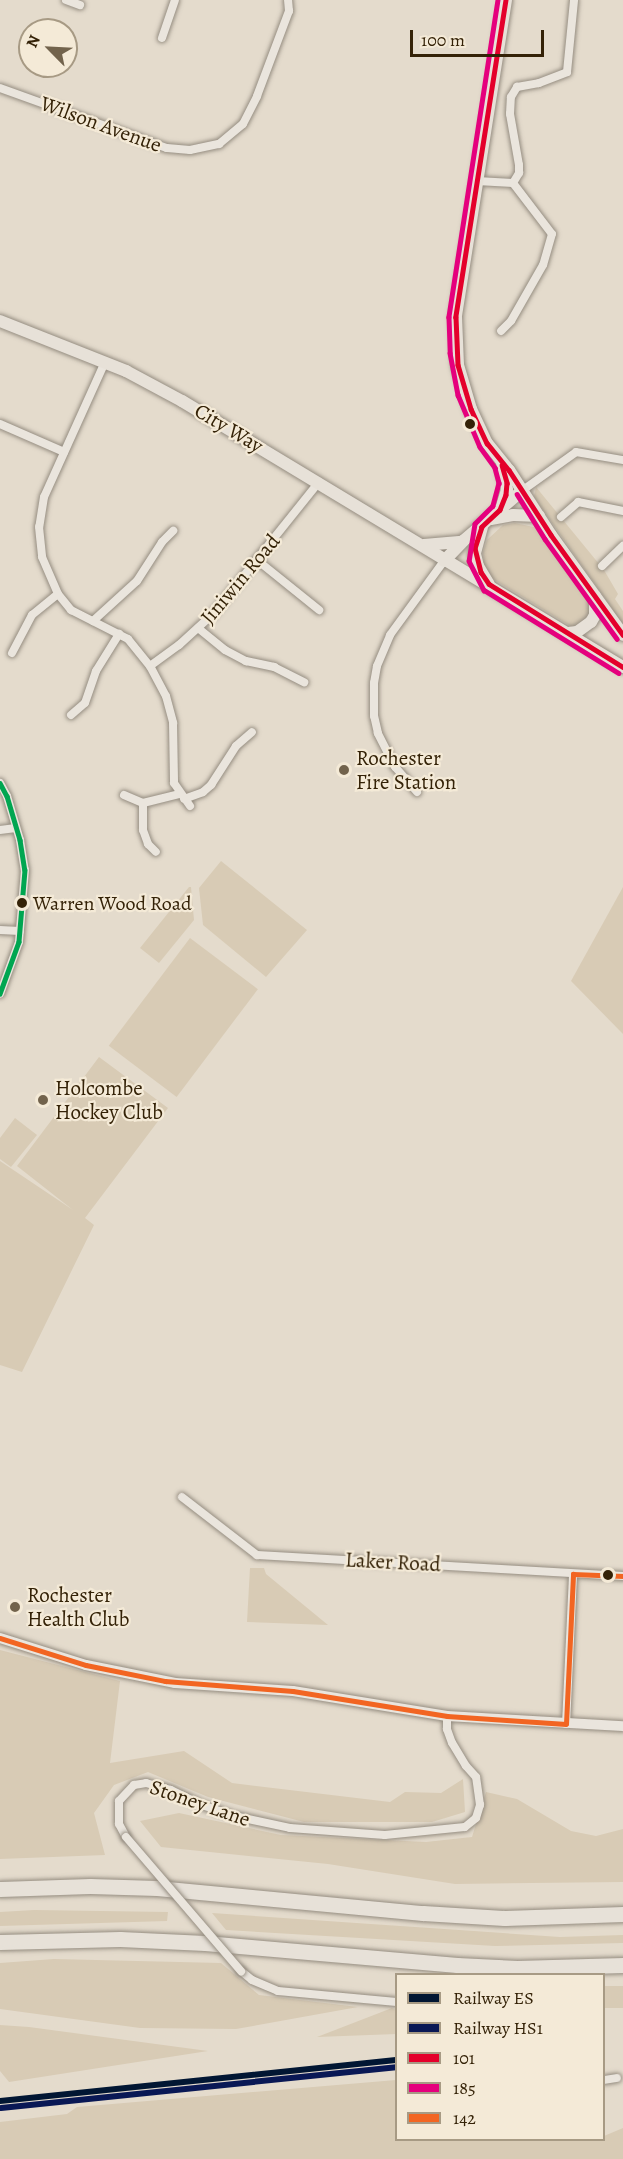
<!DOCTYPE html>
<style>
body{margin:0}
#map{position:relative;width:623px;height:2159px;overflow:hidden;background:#e4dbcc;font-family:Alegreya,serif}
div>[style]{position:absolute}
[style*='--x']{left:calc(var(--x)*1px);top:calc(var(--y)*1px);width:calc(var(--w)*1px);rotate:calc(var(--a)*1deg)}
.green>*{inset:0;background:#d8cbb5;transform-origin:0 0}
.roads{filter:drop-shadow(0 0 2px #958d81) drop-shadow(0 0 2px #958d81)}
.minor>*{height:8px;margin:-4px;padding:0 4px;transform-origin:4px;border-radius:4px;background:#eae5dd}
.secondary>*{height:10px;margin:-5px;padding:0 5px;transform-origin:5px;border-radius:5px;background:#eae5dd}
.primary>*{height:12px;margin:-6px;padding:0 6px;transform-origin:6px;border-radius:6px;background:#e7e1d8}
.motorway>*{height:15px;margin:-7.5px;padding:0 7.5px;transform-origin:7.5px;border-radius:7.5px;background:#e7e1d8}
.bridges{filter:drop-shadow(0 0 2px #958d81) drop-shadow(0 0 2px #958d81)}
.minor-bridge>*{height:8px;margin:-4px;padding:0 4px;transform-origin:4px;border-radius:4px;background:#eae5dd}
.bus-1>*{height:4.5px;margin:-2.25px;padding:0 2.25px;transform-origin:2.25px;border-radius:2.25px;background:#e4002b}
.bus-2>*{height:4.5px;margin:-2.25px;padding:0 2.25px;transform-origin:2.25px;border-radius:2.25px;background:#e5007d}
.bus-3>*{height:4.5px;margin:-2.25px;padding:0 2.25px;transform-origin:2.25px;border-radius:2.25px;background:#f26522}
.bus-4>*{height:4.5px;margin:-2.25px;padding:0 2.25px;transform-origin:2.25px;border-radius:2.25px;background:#00a651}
.rail-1>*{height:6px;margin:-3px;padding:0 3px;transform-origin:3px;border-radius:3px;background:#011633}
.rail-2>*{height:6px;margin:-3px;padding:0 3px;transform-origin:3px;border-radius:3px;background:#091855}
.dots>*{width:16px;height:16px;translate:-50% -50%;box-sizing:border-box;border:3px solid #f4ead7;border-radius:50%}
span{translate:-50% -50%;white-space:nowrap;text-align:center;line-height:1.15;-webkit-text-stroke:4.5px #f4ead7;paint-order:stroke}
.bus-label{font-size:20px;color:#342207}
.left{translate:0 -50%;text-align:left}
.street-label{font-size:21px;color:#342207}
.poi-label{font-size:21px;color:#342207}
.legend{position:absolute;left:395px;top:1973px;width:210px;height:168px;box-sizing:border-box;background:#f4ead7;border:2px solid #a79a84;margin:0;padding:8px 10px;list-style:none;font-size:18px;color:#342207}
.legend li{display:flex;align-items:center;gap:12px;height:30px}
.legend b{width:30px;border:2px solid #a79a84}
.north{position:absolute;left:18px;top:18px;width:60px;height:60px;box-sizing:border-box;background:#f4ead7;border:2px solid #a79a84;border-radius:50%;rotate:294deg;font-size:16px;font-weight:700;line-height:24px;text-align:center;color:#342207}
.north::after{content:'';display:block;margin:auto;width:21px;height:27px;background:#72634c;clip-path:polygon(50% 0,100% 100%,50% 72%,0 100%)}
.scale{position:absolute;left:410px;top:30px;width:134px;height:27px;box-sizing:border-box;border:3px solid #342207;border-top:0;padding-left:8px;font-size:18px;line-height:21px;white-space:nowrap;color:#342207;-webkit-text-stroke:4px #f4ead7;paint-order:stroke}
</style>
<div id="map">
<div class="green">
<div style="clip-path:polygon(536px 487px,604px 570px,618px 594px,615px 599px,623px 611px,623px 624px,534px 497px)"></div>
<div style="clip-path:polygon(515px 523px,538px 528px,588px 600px,591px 612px,586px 621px,572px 627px,490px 577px,484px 564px,483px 552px,487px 540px,503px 525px)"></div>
<div style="clip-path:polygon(221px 861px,307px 930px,266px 977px,203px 925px,199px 888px)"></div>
<div style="clip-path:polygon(189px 887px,191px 887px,194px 920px,159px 963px,140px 948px)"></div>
<div style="clip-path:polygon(623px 887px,623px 1034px,571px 981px)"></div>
<div style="left:190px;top:938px;width:85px;height:135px;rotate:37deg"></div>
<div style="clip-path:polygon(99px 1057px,168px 1108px,85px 1218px,94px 1225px,22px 1372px,0 1365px,0 1161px,73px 1210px,17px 1166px)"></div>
<div style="clip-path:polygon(15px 1118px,37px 1135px,11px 1167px,0 1159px,0 1138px)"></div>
<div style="clip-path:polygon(250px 1568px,264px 1568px,266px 1574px,328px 1625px,247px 1622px)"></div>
<div style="clip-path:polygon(0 1650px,120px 1681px,110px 1763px,184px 1751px,232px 1783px,390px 1802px,405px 1792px,441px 1793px,463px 1779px,465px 1812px,432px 1822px,304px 1822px,208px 1797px,148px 1772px,114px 1785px,94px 1813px,105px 1855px,0 1859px)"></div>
<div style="clip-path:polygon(486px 1792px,517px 1799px,571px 1831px,596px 1836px,623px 1829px,623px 1882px,455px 1884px,328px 1864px,161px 1847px,140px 1821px,179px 1813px,281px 1835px,426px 1842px,472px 1837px)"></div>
<div style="clip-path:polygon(34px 1910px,168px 1912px,167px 1921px,0 1926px,0 1912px)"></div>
<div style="clip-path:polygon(212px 1913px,560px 1937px,623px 1935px,623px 1943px,495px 1946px,226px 1930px)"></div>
<div style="clip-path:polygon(54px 1959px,221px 1963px,259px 1995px,358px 2007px,236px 2029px,140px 2028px,0 2009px,0 1963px)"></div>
<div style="left:623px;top:1986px;width:22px;height:19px;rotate:90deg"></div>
<div style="clip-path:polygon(392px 2008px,396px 2010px,396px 2034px,317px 2037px)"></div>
<div style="clip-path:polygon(0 2025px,29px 2027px,208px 2051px,9px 2082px,0 2071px)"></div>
<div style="clip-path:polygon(396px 2080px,396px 2140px,604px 2140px,604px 2136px,623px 2128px,623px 2159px,0 2159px,0 2122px,67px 2114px,77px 2107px)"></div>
</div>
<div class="roads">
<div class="minor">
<div style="--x:66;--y:0;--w:15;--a:20"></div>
<div style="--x:162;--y:38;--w:40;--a:-71.1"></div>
<div style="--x:0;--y:88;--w:177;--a:19.8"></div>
<div style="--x:167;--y:148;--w:23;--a:5"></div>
<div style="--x:190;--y:150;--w:30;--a:-12"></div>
<div style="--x:219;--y:144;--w:31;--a:-40"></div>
<div style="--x:243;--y:124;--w:31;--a:-63"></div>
<div style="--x:257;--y:96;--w:91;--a:-69.4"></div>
<div style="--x:289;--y:11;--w:11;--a:-95"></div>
<div style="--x:477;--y:181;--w:36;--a:3"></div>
<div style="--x:513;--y:183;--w:64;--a:52.6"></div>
<div style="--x:552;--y:234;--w:32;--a:106"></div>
<div style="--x:543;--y:265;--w:64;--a:119.7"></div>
<div style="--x:511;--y:321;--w:14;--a:135"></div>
<div style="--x:513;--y:183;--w:12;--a:-59"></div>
<div style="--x:519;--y:173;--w:8;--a:-90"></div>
<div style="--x:519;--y:165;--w:52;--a:-100"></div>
<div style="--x:510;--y:114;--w:17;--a:-87"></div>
<div style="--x:511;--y:97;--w:12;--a:-59"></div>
<div style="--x:517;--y:87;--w:22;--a:-10"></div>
<div style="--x:539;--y:83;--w:30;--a:-21"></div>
<div style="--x:567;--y:72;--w:72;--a:-84.4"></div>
<div style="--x:105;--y:362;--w:148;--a:114.3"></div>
<div style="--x:44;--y:497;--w:30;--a:99"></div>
<div style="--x:39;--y:527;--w:30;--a:84"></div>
<div style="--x:42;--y:557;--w:40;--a:66.6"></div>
<div style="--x:58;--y:594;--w:21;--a:51"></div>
<div style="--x:71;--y:610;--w:64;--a:27"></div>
<div style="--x:128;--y:639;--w:35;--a:51"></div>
<div style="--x:150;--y:666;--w:34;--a:62"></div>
<div style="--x:166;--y:696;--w:28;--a:75"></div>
<div style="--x:173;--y:723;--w:60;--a:89"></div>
<div style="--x:174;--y:783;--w:28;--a:55"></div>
<div style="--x:0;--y:424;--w:70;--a:23.6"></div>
<div style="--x:523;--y:490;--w:65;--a:-35.6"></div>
<div style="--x:576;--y:452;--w:48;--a:9.7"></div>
<div style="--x:561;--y:517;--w:23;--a:-41"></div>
<div style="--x:578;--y:502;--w:46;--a:11.3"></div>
<div style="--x:257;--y:560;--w:80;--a:38.9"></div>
<div style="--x:602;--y:566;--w:29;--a:-44"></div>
<div style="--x:93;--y:621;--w:59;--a:-42.3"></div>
<div style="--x:137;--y:581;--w:46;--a:-57.3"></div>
<div style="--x:162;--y:542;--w:16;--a:-45"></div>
<div style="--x:198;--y:628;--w:35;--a:39"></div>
<div style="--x:225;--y:650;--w:24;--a:28"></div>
<div style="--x:246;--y:661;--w:29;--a:12"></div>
<div style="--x:274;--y:667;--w:34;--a:27"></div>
<div style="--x:12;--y:653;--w:43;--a:-62.2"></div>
<div style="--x:32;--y:615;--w:33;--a:-39"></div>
<div style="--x:150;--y:666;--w:36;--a:-36"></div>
<div style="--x:179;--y:645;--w:47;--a:-42.4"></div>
<div style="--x:214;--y:613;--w:168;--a:-51.3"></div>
<div style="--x:71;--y:715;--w:18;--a:-41"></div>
<div style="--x:85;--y:703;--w:34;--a:-71"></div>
<div style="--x:96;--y:671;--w:44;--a:-58.1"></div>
<div style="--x:0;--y:783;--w:15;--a:62"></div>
<div style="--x:7;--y:796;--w:46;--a:73.5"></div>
<div style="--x:20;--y:840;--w:30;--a:81"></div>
<div style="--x:25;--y:870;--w:72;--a:94.8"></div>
<div style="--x:19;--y:942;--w:55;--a:110.1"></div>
<div style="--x:417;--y:792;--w:33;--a:-131"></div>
<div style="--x:395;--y:767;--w:38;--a:-117"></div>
<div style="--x:378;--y:733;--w:17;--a:-103"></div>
<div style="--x:374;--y:716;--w:33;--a:-90"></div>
<div style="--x:374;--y:683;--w:17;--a:-80"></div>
<div style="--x:377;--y:666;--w:34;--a:-67"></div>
<div style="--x:390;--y:635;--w:92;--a:-53.9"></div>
<div style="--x:124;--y:795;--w:21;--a:23"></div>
<div style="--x:143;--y:803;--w:38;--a:-14"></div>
<div style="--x:184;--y:799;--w:20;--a:-20"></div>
<div style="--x:203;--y:792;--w:11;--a:-41"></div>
<div style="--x:211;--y:785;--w:46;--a:-57.3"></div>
<div style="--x:236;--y:746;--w:21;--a:-41"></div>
<div style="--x:143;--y:803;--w:27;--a:90"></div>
<div style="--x:143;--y:830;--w:15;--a:70"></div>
<div style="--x:148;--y:844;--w:11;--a:45"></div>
<div style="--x:0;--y:830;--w:16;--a:-7"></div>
<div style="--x:0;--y:930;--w:20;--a:3"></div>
<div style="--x:182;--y:1497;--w:95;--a:37.7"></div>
<div style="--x:257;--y:1555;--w:367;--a:3.3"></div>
<div style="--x:566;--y:1724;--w:150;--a:-87.3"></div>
<div style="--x:126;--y:1837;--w:15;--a:-118"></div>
<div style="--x:119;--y:1824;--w:23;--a:-90"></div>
<div style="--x:119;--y:1801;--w:22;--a:-47"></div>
<div style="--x:134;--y:1785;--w:12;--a:-9"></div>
<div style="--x:146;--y:1783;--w:26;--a:16"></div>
<div style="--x:171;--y:1790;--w:34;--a:26"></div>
<div style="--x:202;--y:1805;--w:34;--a:19"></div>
<div style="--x:234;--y:1816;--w:57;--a:12.1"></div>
<div style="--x:290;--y:1828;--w:95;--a:4.2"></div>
<div style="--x:385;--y:1835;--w:80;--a:-5.7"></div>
<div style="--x:465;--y:1827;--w:14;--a:-39"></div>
<div style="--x:476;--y:1818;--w:14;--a:-73"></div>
<div style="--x:480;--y:1805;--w:28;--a:-98"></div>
<div style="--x:476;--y:1777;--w:15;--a:-132"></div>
<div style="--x:466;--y:1766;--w:27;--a:-121"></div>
<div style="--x:452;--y:1743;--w:15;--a:-110"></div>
<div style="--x:447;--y:1729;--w:13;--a:-90"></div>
<div style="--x:241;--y:1971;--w:14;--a:39"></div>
<div style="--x:252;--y:1980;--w:28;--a:23"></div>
<div style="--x:278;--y:1991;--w:119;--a:5.3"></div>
<div style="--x:604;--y:2080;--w:13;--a:-9"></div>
</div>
<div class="secondary">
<div style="--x:0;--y:1638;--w:90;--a:17.4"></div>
<div style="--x:86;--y:1665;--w:91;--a:11.4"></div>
<div style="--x:175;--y:1683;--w:118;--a:3.9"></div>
<div style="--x:293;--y:1691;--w:156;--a:9.2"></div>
<div style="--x:447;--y:1716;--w:176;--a:3.3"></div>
</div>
<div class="primary">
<div style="--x:506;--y:0;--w:321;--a:99"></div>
<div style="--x:456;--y:317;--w:48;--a:87.6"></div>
<div style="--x:458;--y:365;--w:46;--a:73.5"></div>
<div style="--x:471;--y:409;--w:38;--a:65"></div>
<div style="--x:487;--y:443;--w:35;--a:51"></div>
<div style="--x:509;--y:470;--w:77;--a:57.1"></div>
<div style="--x:551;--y:535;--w:123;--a:54.2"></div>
<div style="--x:0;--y:321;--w:136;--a:21.6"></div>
<div style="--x:126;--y:371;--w:64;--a:28.2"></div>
<div style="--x:182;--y:401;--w:515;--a:31.1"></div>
<div style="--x:502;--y:506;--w:17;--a:-73"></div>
<div style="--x:507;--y:490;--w:25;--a:-101"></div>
<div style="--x:491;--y:519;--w:22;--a:-10"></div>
<div style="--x:513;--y:515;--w:26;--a:2"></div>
<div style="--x:482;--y:527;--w:28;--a:105"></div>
<div style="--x:475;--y:554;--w:12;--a:76"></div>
<div style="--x:478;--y:566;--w:21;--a:59"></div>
<div style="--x:424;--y:545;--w:38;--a:-5"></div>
<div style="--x:444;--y:561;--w:28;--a:-46"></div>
<div style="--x:463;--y:541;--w:79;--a:-40.4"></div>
<div style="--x:568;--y:633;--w:9;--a:-6"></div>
<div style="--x:577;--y:632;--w:17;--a:-36"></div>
<div style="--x:591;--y:622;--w:8;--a:-60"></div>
<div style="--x:595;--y:615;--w:19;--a:-90"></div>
</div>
<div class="motorway">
<div style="--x:0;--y:1889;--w:90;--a:-1.9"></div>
<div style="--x:90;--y:1886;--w:67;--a:1.7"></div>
<div style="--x:157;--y:1888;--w:267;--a:5.4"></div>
<div style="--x:423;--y:1913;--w:82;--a:3.5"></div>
<div style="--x:505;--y:1918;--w:118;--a:-1.9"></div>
<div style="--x:0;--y:1942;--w:120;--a:-1.4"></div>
<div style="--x:120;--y:1939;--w:85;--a:2.7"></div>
<div style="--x:205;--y:1943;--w:253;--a:5"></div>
<div style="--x:457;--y:1965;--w:60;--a:2.9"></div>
<div style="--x:517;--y:1968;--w:106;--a:-1.6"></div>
</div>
</div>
<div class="bridges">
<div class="minor-bridge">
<div style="--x:126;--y:1837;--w:177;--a:49.4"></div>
</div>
</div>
<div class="bus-1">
<div style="--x:506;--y:0;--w:321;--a:99"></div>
<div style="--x:456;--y:317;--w:48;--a:87.6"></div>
<div style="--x:458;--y:365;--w:46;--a:73.5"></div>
<div style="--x:471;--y:409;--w:38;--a:65"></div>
<div style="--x:487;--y:443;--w:35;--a:51"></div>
<div style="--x:509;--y:470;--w:77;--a:57.1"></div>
<div style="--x:551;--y:535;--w:123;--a:54.2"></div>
<div style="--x:502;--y:465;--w:19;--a:74"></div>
<div style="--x:507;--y:483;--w:12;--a:95"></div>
<div style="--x:506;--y:495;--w:16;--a:112"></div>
<div style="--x:500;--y:510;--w:25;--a:137"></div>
<div style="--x:482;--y:527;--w:22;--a:108"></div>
<div style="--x:475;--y:548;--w:25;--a:76"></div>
<div style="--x:481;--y:572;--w:14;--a:56"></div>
<div style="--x:489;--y:584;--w:158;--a:31.8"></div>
</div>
<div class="bus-2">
<div style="--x:498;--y:0;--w:321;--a:98.8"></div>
<div style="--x:449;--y:317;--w:36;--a:88"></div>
<div style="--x:450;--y:353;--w:43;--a:79.2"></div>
<div style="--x:458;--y:395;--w:56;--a:67.1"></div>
<div style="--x:480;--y:447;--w:26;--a:54"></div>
<div style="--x:495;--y:468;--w:16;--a:75"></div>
<div style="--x:499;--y:483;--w:24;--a:105"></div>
<div style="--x:493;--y:506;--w:25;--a:135"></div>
<div style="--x:475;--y:524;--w:37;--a:99"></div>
<div style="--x:469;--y:561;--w:33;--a:63"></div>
<div style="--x:484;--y:590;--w:158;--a:31.6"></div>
<div style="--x:517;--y:494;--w:53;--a:58.1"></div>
<div style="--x:545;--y:539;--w:123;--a:54.2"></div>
</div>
<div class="bus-3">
<div style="--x:0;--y:1638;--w:90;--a:17.4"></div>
<div style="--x:86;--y:1665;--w:81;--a:11.4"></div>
<div style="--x:165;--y:1681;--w:128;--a:4.5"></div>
<div style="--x:293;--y:1691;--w:156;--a:9.2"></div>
<div style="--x:447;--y:1716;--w:119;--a:3.8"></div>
<div style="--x:566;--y:1724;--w:150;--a:-87.3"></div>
<div style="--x:573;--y:1574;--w:50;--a:2.3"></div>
</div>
<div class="bus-4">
<div style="--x:0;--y:783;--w:15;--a:62"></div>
<div style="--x:7;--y:796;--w:46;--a:73.5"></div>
<div style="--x:20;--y:840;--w:30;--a:81"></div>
<div style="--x:25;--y:870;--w:72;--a:94.8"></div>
<div style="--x:19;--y:942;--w:55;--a:110.1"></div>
</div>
<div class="rail-1">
<div style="--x:0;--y:2101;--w:398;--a:-5.9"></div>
</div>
<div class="rail-2">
<div style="--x:1;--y:2108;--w:397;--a:-5.9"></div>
</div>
<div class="dots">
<div style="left:470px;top:424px;background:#342207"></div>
<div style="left:344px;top:770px;background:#72634c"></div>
<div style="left:22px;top:903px;background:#342207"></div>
<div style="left:43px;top:1100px;background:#72634c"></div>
<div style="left:608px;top:1575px;background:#342207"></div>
<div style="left:15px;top:1607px;background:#72634c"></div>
</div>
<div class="bus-label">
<span class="left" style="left:33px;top:903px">Warren Wood Road</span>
</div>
<div class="street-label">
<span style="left:101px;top:124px;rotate:20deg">Wilson Avenue</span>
<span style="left:229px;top:428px;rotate:31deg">City Way</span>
<span style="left:240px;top:579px;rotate:-50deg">Jiniwin Road</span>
<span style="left:393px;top:1562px;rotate:3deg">Laker Road</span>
<span style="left:200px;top:1803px;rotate:19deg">Stoney Lane</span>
</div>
<div class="poi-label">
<span class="left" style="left:356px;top:770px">Rochester<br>Fire Station</span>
<span class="left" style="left:55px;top:1100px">Holcombe<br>Hockey Club</span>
<span class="left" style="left:27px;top:1607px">Rochester<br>Health Club</span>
</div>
<ul class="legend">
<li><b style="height:8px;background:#011633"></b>Railway ES</li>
<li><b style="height:8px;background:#091855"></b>Railway HS1</li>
<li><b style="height:8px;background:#e4002b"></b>101</li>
<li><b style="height:8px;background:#e5007d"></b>185</li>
<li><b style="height:8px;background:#f26522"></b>142</li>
</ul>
<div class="north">N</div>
<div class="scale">100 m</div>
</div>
